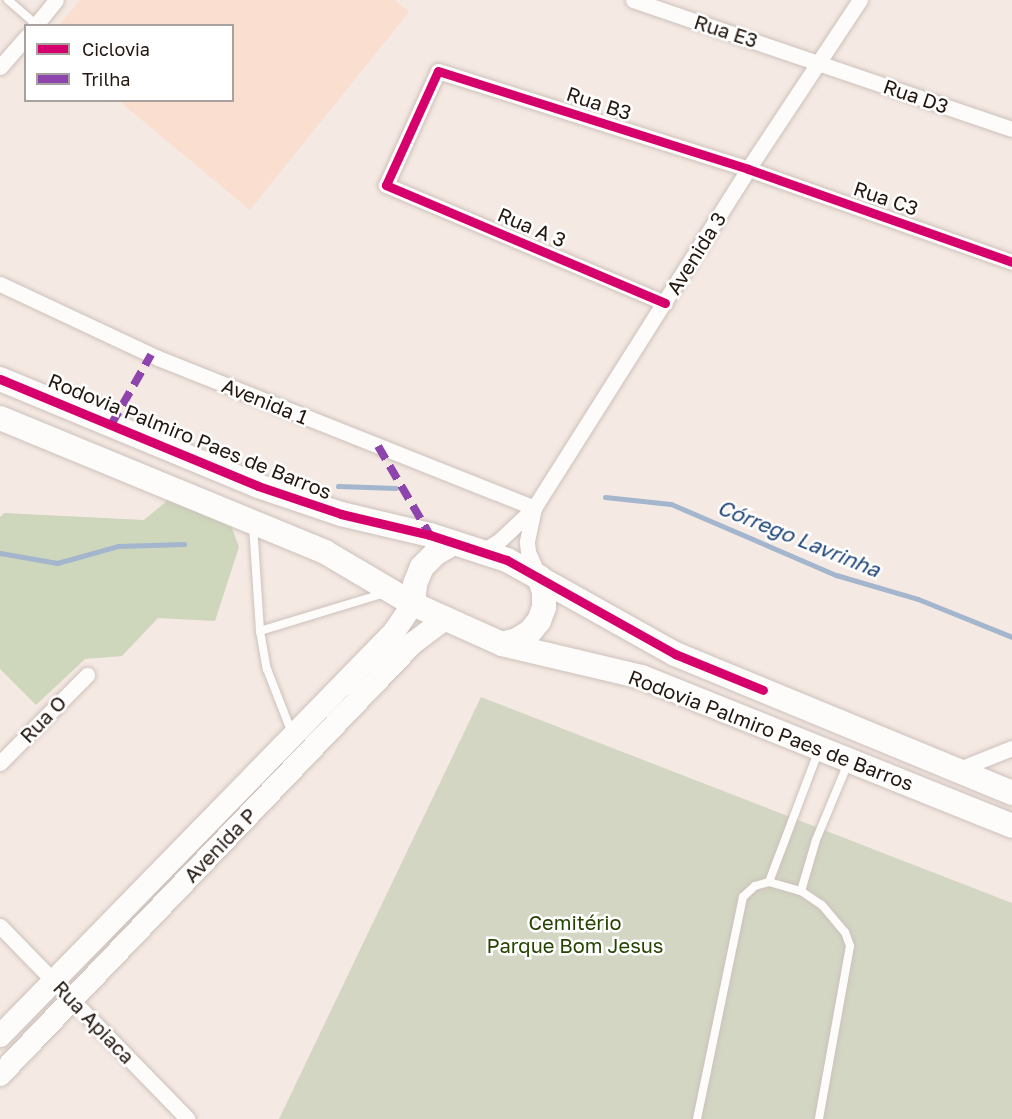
<!DOCTYPE html>
<meta charset="utf-8">
<style>
body{margin:0}
#map{position:relative;width:1012px;height:1119px;overflow:hidden;background:#f5e9e3;font-family:"Golos Text",sans-serif}
div>[style]{position:absolute}
[style*='--x']{left:calc(var(--x)*1px);top:calc(var(--y)*1px);width:calc(var(--w)*1px);rotate:calc(var(--a)*1deg)}
.built>*{inset:0;background:#fadecf}
.green>*{inset:0;background:#d3d6c3}
.forest>*{inset:0;background:#ced6bb}
.stream>*{height:5px;margin:-2.5px;padding:0 2.5px;transform-origin:2.5px;border-radius:2.5px;background:#a4b5ce}
.roads{filter:drop-shadow(0 0 2px #ccc1bb) drop-shadow(0 0 2px #ccc1bb)}
.lane>*{height:8px;margin:-4px;padding:0 4px;transform-origin:4px;border-radius:4px;background:#fefcfb}
.street>*{height:15px;margin:-7.5px;padding:0 7.5px;transform-origin:7.5px;border-radius:7.5px;background:#fefcfb}
.secondary>*{height:22px;margin:-11px;padding:0 11px;transform-origin:11px;border-radius:11px;background:#fefcfb}
.primary>*{height:24px;margin:-12px;padding:0 12px;transform-origin:12px;border-radius:12px;background:#fefcfb}
.quiet>*{height:8px;margin-top:-4px;transform-origin:0;background:repeating-linear-gradient(90deg,#8e44ad 0 15px,transparent 0 23px)}
.cycleway>*{height:9px;margin:-4.5px;padding:0 4.5px;transform-origin:4.5px;border-radius:4.5px;background:#d6006c}
span{translate:-50% -50%;white-space:nowrap;text-align:center;line-height:1.15;-webkit-text-stroke:5px #fff;paint-order:stroke}
.street-label{font-size:20px;color:#231710}
.park-label{font-size:20px;color:#274300}
.water-label{font-size:21px;color:#204678;font-style:italic}
.legend{position:absolute;left:24px;top:24px;width:210px;height:78px;box-sizing:border-box;background:#fff;border:2px solid #a7a29f;margin:0;padding:8px 10px;list-style:none;font-size:18px;color:#231710}
.legend li{display:flex;align-items:center;gap:12px;height:30px}
.legend b{width:30px;border:2px solid #a7a29f}
</style>
<div id="map">
<div class="built">
<div style="clip-path:polygon(80px 0,395px 0,409px 12px,250px 210px,119px 101px,232px 100px,232px 26px,59px 25px)"></div>
</div>
<div class="green">
<div style="clip-path:polygon(481px 697px,1012px 903px,1012px 1119px,279px 1119px)"></div>
</div>
<div class="forest">
<div style="clip-path:polygon(169px 499px,230px 523px,239px 547px,215px 621px,158px 618px,122px 656px,85px 659px,36px 705px,0 669px,0 517px,4px 513px,144px 520px)"></div>
</div>
<div class="stream">
<div style="--x:338;--y:486;--w:58;--a:2"></div>
<div style="--x:605;--y:497;--w:66;--a:6.1"></div>
<div style="--x:671;--y:504;--w:180;--a:23.3"></div>
<div style="--x:836;--y:575;--w:85;--a:16.3"></div>
<div style="--x:918;--y:599;--w:101;--a:22"></div>
<div style="--x:0;--y:553;--w:58;--a:10"></div>
<div style="--x:57;--y:563;--w:63;--a:-15.6"></div>
<div style="--x:118;--y:546;--w:66;--a:-1.7"></div>
</div>
<div class="roads">
<div class="lane">
<div style="--x:8;--y:0;--w:37;--a:41"></div>
<div style="--x:253;--y:525;--w:106;--a:86.2"></div>
<div style="--x:260;--y:631;--w:39;--a:80"></div>
<div style="--x:267;--y:669;--w:69;--a:68.7"></div>
<div style="--x:260;--y:631;--w:131;--a:-16.9"></div>
<div style="--x:769;--y:882;--w:139;--a:-69.3"></div>
<div style="--x:801;--y:891;--w:53;--a:-73.6"></div>
<div style="--x:816;--y:840;--w:83;--a:-67.4"></div>
<div style="--x:697;--y:1119;--w:227;--a:-78.3"></div>
<div style="--x:743;--y:897;--w:16;--a:-43"></div>
<div style="--x:755;--y:886;--w:15;--a:-16"></div>
<div style="--x:769;--y:882;--w:33;--a:16"></div>
<div style="--x:801;--y:891;--w:25;--a:34"></div>
<div style="--x:822;--y:905;--w:35;--a:50"></div>
<div style="--x:845;--y:932;--w:15;--a:70"></div>
<div style="--x:850;--y:946;--w:176;--a:100.2"></div>
</div>
<div class="street">
<div style="--x:633;--y:0;--w:400;--a:18.8"></div>
<div style="--x:35;--y:26;--w:33;--a:-51"></div>
<div style="--x:0;--y:67;--w:40;--a:-49"></div>
<div style="--x:0;--y:284;--w:174;--a:25.1"></div>
<div style="--x:158;--y:358;--w:405;--a:21.7"></div>
<div style="--x:665;--y:303;--w:303;--a:-157.1"></div>
<div style="--x:386;--y:185;--w:125;--a:-65.5"></div>
<div style="--x:438;--y:71;--w:325;--a:17.5"></div>
<div style="--x:748;--y:169;--w:280;--a:19.4"></div>
<div style="--x:534;--y:508;--w:35;--a:102"></div>
<div style="--x:527;--y:542;--w:10;--a:84"></div>
<div style="--x:528;--y:552;--w:27;--a:66"></div>
<div style="--x:481;--y:552;--w:22;--a:-32"></div>
<div style="--x:500;--y:540;--w:47;--a:-43.3"></div>
<div style="--x:534;--y:508;--w:401;--a:-57.7"></div>
<div style="--x:748;--y:169;--w:203;--a:-56.5"></div>
<div style="--x:0;--y:763;--w:124;--a:-45.3"></div>
<div style="--x:957;--y:770;--w:59;--a:-21.8"></div>
<div style="--x:0;--y:926;--w:269;--a:45.8"></div>
</div>
<div class="secondary">
<div style="--x:0;--y:1036;--w:564;--a:-45.72"></div>
<div style="--x:394;--y:632;--w:34;--a:-56"></div>
<div style="--x:0;--y:1075;--w:598;--a:-46.29"></div>
<div style="--x:413;--y:643;--w:40;--a:-37"></div>
</div>
<div class="primary">
<div style="--x:0;--y:379;--w:279;--a:22.5"></div>
<div style="--x:258;--y:486;--w:88;--a:18.6"></div>
<div style="--x:341;--y:514;--w:91;--a:13.3"></div>
<div style="--x:430;--y:535;--w:81;--a:18"></div>
<div style="--x:507;--y:560;--w:193;--a:29.2"></div>
<div style="--x:675;--y:654;--w:365;--a:22.4"></div>
<div style="--x:0;--y:418;--w:352;--a:22.4"></div>
<div style="--x:325;--y:552;--w:102;--a:30.6"></div>
<div style="--x:413;--y:604;--w:98;--a:24.2"></div>
<div style="--x:502;--y:644;--w:144;--a:13.3"></div>
<div style="--x:642;--y:677;--w:399;--a:21.9"></div>
<div style="--x:413;--y:604;--w:20;--a:-84"></div>
<div style="--x:415;--y:584;--w:18;--a:-68"></div>
<div style="--x:422;--y:567;--w:20;--a:-45"></div>
<div style="--x:436;--y:553;--w:20;--a:-30"></div>
<div style="--x:502;--y:644;--w:16;--a:-15"></div>
<div style="--x:517;--y:640;--w:15;--a:-32"></div>
<div style="--x:530;--y:632;--w:14;--a:-51"></div>
<div style="--x:539;--y:621;--w:15;--a:-70"></div>
<div style="--x:544;--y:607;--w:15;--a:-90"></div>
<div style="--x:544;--y:592;--w:16;--a:-108"></div>
</div>
</div>
<div class="quiet">
<div style="--x:111;--y:425;--w:81;--a:-60.3"></div>
<div style="--x:378;--y:446;--w:103;--a:59.7"></div>
</div>
<div class="cycleway">
<div style="--x:665;--y:303;--w:303;--a:-157.1"></div>
<div style="--x:386;--y:185;--w:125;--a:-65.5"></div>
<div style="--x:438;--y:71;--w:325;--a:17.5"></div>
<div style="--x:748;--y:169;--w:280;--a:19.4"></div>
<div style="--x:0;--y:379;--w:279;--a:22.5"></div>
<div style="--x:258;--y:486;--w:88;--a:18.6"></div>
<div style="--x:341;--y:514;--w:91;--a:13.3"></div>
<div style="--x:430;--y:535;--w:81;--a:18"></div>
<div style="--x:507;--y:560;--w:193;--a:29.2"></div>
<div style="--x:675;--y:654;--w:95;--a:22.2"></div>
</div>
<div class="street-label">
<span style="left:726px;top:31px;rotate:18deg">Rua E3</span>
<span style="left:916px;top:96px;rotate:19deg">Rua D3</span>
<span style="left:599px;top:103px;rotate:18deg">Rua B3</span>
<span style="left:886px;top:198px;rotate:19deg">Rua C3</span>
<span style="left:532px;top:227px;rotate:23deg">Rua A 3</span>
<span style="left:696px;top:253px;rotate:-58deg">Avenida 3</span>
<span style="left:265px;top:401px;rotate:22deg">Avenida 1</span>
<span style="left:190px;top:436px;rotate:22deg">Rodovia Palmiro Paes de Barros</span>
<span style="left:43px;top:719px;rotate:-46deg">Rua O</span>
<span style="left:771px;top:730px;rotate:21deg">Rodovia Palmiro Paes de Barros</span>
<span style="left:220px;top:845px;rotate:-46deg">Avenida P</span>
<span style="left:94px;top:1022px;rotate:46deg">Rua Apiaca</span>
</div>
<div class="park-label">
<span style="left:575px;top:934px">Cemitério<br>Parque Bom Jesus</span>
</div>
<div class="water-label">
<span style="left:799px;top:538px;rotate:22deg">Córrego Lavrinha</span>
</div>
<ul class="legend">
<li><b style="height:8px;background:#d6006c"></b>Ciclovia</li>
<li><b style="height:8px;background:#8e44ad"></b>Trilha</li>
</ul>
</div>
